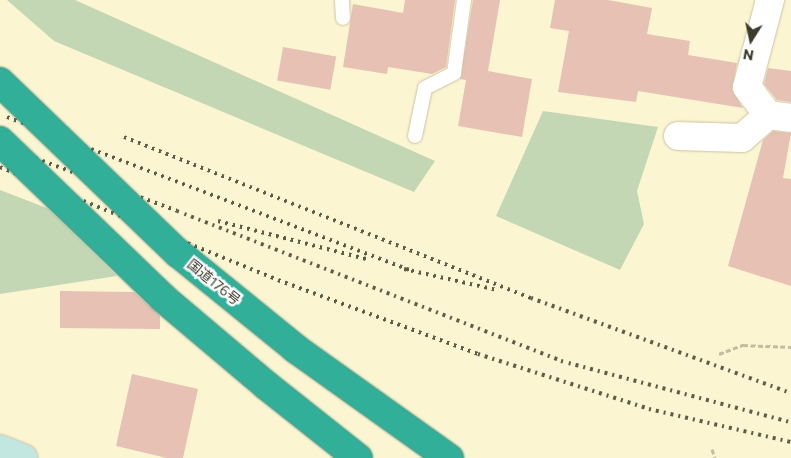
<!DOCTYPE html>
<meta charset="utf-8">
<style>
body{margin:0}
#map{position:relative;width:791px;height:458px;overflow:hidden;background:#fcf5d2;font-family:Commissioner,"Noto Sans JP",sans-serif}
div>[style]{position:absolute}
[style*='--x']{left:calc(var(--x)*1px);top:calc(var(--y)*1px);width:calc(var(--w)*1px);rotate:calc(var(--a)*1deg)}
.green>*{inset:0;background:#c3d7b4}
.building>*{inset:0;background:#e6c1b4;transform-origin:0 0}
.path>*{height:3px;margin-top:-1.5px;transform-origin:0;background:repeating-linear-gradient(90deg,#c2bca0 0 5px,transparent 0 7.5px)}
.roads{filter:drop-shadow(0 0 1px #cbc4a2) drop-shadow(0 0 1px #cbc4a2)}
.lane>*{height:14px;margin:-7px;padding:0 7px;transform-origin:7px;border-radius:7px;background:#fff}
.street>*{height:28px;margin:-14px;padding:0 14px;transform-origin:14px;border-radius:14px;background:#fff}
.secondary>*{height:28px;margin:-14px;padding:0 14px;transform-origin:14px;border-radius:14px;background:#c2e7e0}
.rail>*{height:4px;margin-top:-2px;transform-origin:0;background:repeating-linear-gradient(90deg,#5f5b4a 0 2.5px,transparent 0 7.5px)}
.bridges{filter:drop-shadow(0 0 1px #368673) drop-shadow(0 0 1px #368673)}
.highway-bridge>*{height:28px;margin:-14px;padding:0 14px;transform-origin:14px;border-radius:14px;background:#32af98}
span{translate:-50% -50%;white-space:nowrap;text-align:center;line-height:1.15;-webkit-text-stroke:5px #fff;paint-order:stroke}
.street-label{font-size:14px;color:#3e3b2d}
.north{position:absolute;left:726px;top:15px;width:50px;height:50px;-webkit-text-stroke:4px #fff;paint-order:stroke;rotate:190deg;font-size:14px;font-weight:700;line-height:20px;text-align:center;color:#3e3b2d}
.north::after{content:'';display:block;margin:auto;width:18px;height:22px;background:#3e3b2d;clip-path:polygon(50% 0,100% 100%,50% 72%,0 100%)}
</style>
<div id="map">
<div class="green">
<div style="clip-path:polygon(7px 0,75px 0,435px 161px,414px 192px,54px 41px)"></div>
<div style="clip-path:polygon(543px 111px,658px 127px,637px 191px,644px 224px,620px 270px,496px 216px)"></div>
<div style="clip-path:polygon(0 190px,47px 208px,117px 276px,0 294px)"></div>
</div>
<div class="building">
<div style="clip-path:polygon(405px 0,455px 0,446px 67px,432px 74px,388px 67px,387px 74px,343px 67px,353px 4px,403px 13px)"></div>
<div style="clip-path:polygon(473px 0,500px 0,488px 71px,532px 79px,522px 137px,458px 126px,466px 80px,460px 79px)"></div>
<div style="clip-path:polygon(555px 0,608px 0,652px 8px,647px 34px,690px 41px,688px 55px,737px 63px,732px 90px,743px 108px,638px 91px,636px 102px,558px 92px,569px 31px,550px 28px)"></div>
<div style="left:283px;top:47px;width:54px;height:34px;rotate:10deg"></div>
<div style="clip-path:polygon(768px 68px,791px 71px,791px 102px,777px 100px,764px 84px)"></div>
<div style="clip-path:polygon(773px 131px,791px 133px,783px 178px,791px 179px,791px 286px,728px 266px,763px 140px)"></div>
<div style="clip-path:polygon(60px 291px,134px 292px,160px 316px,160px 329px,60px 328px)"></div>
<div style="clip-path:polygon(132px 374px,198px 389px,183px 458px,167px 458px,116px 446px)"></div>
</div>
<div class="path">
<div style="--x:719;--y:354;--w:26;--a:-21"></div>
<div style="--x:743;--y:345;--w:48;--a:2.4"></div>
<div style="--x:712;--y:449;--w:9;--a:72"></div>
</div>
<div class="roads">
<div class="lane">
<div style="--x:342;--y:0;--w:18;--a:87"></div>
<div style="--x:415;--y:136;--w:49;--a:-78.2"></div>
<div style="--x:425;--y:88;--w:33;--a:-27"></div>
<div style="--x:454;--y:73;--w:74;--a:-82.2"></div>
</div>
<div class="street">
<div style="--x:770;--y:0;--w:90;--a:104.8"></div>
<div style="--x:747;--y:87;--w:35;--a:53"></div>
<div style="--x:768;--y:115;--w:23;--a:7"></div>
<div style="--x:678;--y:136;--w:64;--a:1.8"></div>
<div style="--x:742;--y:138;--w:35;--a:-41"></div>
</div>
<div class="secondary">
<div style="--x:0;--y:449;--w:25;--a:21"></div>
</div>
</div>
<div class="rail">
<div style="--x:7;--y:117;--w:433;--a:20.8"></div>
<div style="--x:124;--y:137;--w:438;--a:21.6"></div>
<div style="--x:531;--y:298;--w:277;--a:20.1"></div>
<div style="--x:0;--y:145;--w:189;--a:20.4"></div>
<div style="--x:177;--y:211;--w:412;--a:21.3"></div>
<div style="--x:561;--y:361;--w:238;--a:14.9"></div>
<div style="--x:0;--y:167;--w:300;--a:22.1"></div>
<div style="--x:278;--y:280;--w:213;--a:20.3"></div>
<div style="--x:478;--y:354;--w:180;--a:17.8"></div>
<div style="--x:649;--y:409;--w:146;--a:13.1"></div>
<div style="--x:218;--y:221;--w:153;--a:14.4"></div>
<div style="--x:404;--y:269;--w:95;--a:12.7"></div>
</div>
<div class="bridges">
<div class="highway-bridge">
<div style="--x:0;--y:82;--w:247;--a:43.9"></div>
<div style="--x:178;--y:253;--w:152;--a:39.1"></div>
<div style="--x:296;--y:349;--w:188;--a:35.5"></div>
<div style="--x:0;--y:141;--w:226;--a:43.9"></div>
<div style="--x:163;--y:298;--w:136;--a:40.2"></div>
<div style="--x:267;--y:386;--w:116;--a:38.4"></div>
</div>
</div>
<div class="street-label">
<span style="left:214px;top:282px;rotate:39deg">国道176号</span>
</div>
<div class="north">N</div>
</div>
